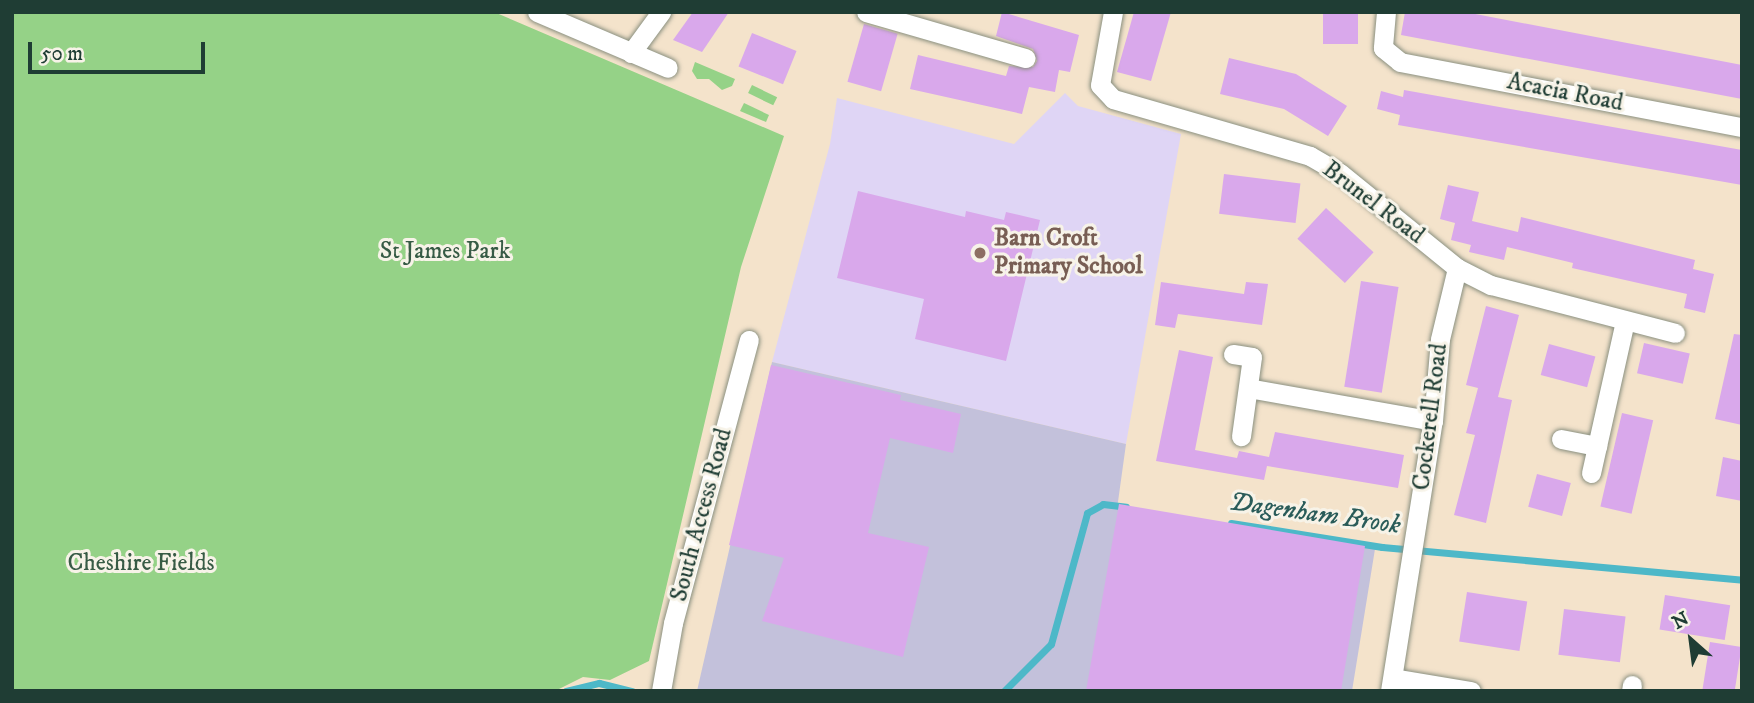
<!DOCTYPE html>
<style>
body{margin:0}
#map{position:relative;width:1754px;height:703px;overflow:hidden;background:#f4e3cb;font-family:"IM FELL DW Pica",serif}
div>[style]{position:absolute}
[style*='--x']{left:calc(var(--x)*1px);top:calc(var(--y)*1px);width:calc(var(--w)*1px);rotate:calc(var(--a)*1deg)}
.built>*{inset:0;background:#dfd5f5}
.industrial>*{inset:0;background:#c3c1db}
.green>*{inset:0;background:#95d287;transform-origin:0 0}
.stream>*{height:7px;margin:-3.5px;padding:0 3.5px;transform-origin:3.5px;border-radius:3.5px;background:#4db8c8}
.building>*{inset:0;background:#d9a8eb;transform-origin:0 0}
.roads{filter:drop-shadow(0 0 2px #8a9080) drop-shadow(0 0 2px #8a9080)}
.street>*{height:19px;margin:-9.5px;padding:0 9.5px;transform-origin:9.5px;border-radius:9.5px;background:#fff}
.dots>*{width:19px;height:19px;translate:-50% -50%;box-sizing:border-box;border:4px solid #f7f3e8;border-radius:50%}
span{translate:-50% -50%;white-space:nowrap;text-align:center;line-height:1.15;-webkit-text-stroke:6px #f7f3e8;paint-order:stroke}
.street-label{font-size:24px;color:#1f3d34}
.education-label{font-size:24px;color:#785e54;font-weight:700}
.left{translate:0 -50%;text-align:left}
.park-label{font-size:24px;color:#375b45}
.water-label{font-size:26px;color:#2a5c59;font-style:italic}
.frame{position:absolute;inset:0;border:14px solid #1f3d34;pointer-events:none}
.north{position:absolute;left:1656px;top:605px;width:70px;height:70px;-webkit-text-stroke:5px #f7f3e8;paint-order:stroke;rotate:332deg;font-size:19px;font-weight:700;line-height:28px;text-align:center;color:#1f3d34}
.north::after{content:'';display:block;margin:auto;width:24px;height:32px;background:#1f3d34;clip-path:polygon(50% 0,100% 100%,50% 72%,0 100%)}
.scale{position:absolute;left:28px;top:42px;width:177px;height:32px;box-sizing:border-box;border:4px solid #1f3d34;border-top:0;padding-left:9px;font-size:21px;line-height:24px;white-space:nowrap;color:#1f3d34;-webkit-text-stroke:5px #f7f3e8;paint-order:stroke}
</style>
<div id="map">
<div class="built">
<div style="clip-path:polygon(1065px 93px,1078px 106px,1181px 134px,1126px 444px,772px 362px,830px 144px,837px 98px,1014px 144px)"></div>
</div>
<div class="industrial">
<div style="clip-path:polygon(772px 362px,1126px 444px,1117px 509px,1375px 549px,1352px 691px,697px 691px)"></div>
</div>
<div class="green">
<div style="clip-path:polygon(12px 12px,494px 12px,784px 136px,741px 267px,649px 661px,610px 680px,583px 677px,555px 691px,12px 691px)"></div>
<div style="clip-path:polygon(695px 62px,735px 79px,732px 86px,722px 90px,709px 79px,697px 79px,692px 71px)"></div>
<div style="left:752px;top:85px;width:28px;height:9px;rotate:26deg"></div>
<div style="clip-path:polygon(744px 103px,769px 115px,766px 122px,740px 111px)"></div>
</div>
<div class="stream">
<div style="--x:1231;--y:523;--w:153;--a:9"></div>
<div style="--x:1382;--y:547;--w:362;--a:5.2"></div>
<div style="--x:566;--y:691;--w:34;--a:-14"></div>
<div style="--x:599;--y:683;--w:34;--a:14"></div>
<div style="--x:1004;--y:691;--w:66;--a:-45"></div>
<div style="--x:1051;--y:644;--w:136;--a:-74.6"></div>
<div style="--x:1087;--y:513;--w:18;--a:-29"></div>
<div style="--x:1103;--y:504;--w:23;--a:7"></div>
</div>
<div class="building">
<div style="clip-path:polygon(693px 12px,729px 12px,702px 52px,673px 40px)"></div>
<div style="clip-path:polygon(1002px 12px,1079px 35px,1070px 72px,1059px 70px,1055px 92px,1029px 87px,1022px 114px,910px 89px,918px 55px,1006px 76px,1009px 66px,1033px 67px,1037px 61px,1033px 49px,996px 36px)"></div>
<div style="clip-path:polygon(1134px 12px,1171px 12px,1151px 81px,1117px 72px)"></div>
<div style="left:1323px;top:12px;width:35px;height:32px"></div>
<div style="clip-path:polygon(1405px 12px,1465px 12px,1742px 65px,1742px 99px,1401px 35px)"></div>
<div style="left:864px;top:24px;width:35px;height:60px;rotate:16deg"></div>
<div style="left:752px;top:33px;width:48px;height:36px;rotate:22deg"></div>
<div style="clip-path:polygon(1229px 58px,1296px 74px,1347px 106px,1328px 136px,1284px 109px,1220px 94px)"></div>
<div style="clip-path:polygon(1404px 90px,1742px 150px,1742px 185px,1398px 125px,1400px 115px,1377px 109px,1381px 91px,1403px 97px)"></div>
<div style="left:1224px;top:174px;width:77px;height:40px;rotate:7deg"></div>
<div style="clip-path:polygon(1448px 185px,1479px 192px,1472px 221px,1518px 232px,1521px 217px,1695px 260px,1693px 269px,1714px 274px,1705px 313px,1684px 308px,1687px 294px,1572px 268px,1573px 263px,1507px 247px,1504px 260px,1469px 252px,1471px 245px,1451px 240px,1455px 223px,1440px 219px)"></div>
<div style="clip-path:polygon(858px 191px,965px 217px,966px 211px,1004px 220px,1006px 212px,1040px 220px,1006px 361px,915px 339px,924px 299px,837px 278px)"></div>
<div style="left:1326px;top:208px;width:65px;height:42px;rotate:43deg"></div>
<div style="left:1361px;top:281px;width:38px;height:107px;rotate:9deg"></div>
<div style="clip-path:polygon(1161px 282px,1244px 294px,1246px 282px,1268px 284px,1262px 325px,1178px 314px,1175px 328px,1155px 325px)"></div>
<div style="clip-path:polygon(1486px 306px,1519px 315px,1498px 397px,1512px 400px,1486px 523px,1454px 515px,1475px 435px,1466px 433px,1478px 388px,1466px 385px)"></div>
<div style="clip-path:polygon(1734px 334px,1742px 335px,1742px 425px,1715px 419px)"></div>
<div style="left:1644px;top:343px;width:47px;height:31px;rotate:13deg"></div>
<div style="left:1549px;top:344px;width:48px;height:32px;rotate:15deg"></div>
<div style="clip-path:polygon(1179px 350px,1213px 357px,1195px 450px,1237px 458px,1239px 451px,1269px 457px,1275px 432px,1404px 455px,1398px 488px,1267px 466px,1264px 480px,1156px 461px)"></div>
<div style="clip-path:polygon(771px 365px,901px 395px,900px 400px,961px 414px,953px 453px,890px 438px,868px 533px,929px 547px,903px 657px,762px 621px,784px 558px,729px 545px)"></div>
<div style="left:1622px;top:413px;width:32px;height:96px;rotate:13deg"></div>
<div style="clip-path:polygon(1723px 457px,1742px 461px,1742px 501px,1716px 496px)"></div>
<div style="left:1537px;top:474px;width:35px;height:34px;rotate:15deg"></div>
<div style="clip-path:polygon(1119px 504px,1365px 546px,1341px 691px,1086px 691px)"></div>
<div style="left:1467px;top:592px;width:61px;height:50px;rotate:9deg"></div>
<div style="left:1665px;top:595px;width:66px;height:35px;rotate:9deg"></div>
<div style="left:1564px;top:609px;width:62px;height:46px;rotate:7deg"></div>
<div style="left:1710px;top:642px;width:32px;height:49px;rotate:9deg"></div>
</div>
<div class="roads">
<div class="street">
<div style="--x:537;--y:12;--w:142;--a:23.1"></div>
<div style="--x:866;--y:12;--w:166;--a:16.1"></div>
<div style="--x:1113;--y:12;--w:74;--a:100.1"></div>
<div style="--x:1100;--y:85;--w:19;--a:47"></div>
<div style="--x:1113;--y:99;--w:205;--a:16.1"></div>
<div style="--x:1310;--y:156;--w:34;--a:30"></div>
<div style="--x:1340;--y:173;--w:151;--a:39.1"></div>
<div style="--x:1457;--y:268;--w:38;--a:27"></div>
<div style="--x:1491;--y:285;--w:190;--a:14.6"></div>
<div style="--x:1386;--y:12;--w:36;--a:95"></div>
<div style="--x:1383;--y:48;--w:22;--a:39"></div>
<div style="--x:1400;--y:62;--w:348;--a:10.8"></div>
<div style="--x:631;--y:53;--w:51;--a:-53.8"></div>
<div style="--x:1233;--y:354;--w:19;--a:9"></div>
<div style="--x:1252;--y:357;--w:80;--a:97.9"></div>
<div style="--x:1248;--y:388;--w:188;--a:10.1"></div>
<div style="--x:1561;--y:439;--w:37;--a:11"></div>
<div style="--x:1591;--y:473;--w:156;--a:-77.4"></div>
<div style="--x:1393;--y:678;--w:79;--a:9.5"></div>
<div style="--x:661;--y:691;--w:69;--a:-80"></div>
<div style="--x:673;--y:623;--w:293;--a:-75"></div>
<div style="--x:1390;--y:691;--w:273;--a:-81"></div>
<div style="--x:1433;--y:421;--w:82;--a:-85.1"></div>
<div style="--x:1440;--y:339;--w:73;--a:-76.5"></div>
<div style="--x:1631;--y:691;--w:6;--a:-81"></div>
</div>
</div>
<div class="dots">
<div style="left:980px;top:253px;background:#8d6e63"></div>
</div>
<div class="street-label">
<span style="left:1565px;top:93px;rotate:11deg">Acacia Road</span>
<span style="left:1373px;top:203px;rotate:37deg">Brunel Road</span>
<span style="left:1431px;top:417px;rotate:-83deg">Cockerell Road</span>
<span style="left:702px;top:515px;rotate:-75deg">South Access Road</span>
</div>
<div class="education-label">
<span class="left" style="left:994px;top:253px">Barn Croft<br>Primary School</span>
</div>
<div class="park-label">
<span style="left:445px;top:252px">St James Park</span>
<span style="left:141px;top:564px">Cheshire Fields</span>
</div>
<div class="water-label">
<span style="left:1315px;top:514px;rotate:8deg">Dagenham Brook</span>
</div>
<div class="frame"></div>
<div class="north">N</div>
<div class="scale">50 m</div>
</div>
